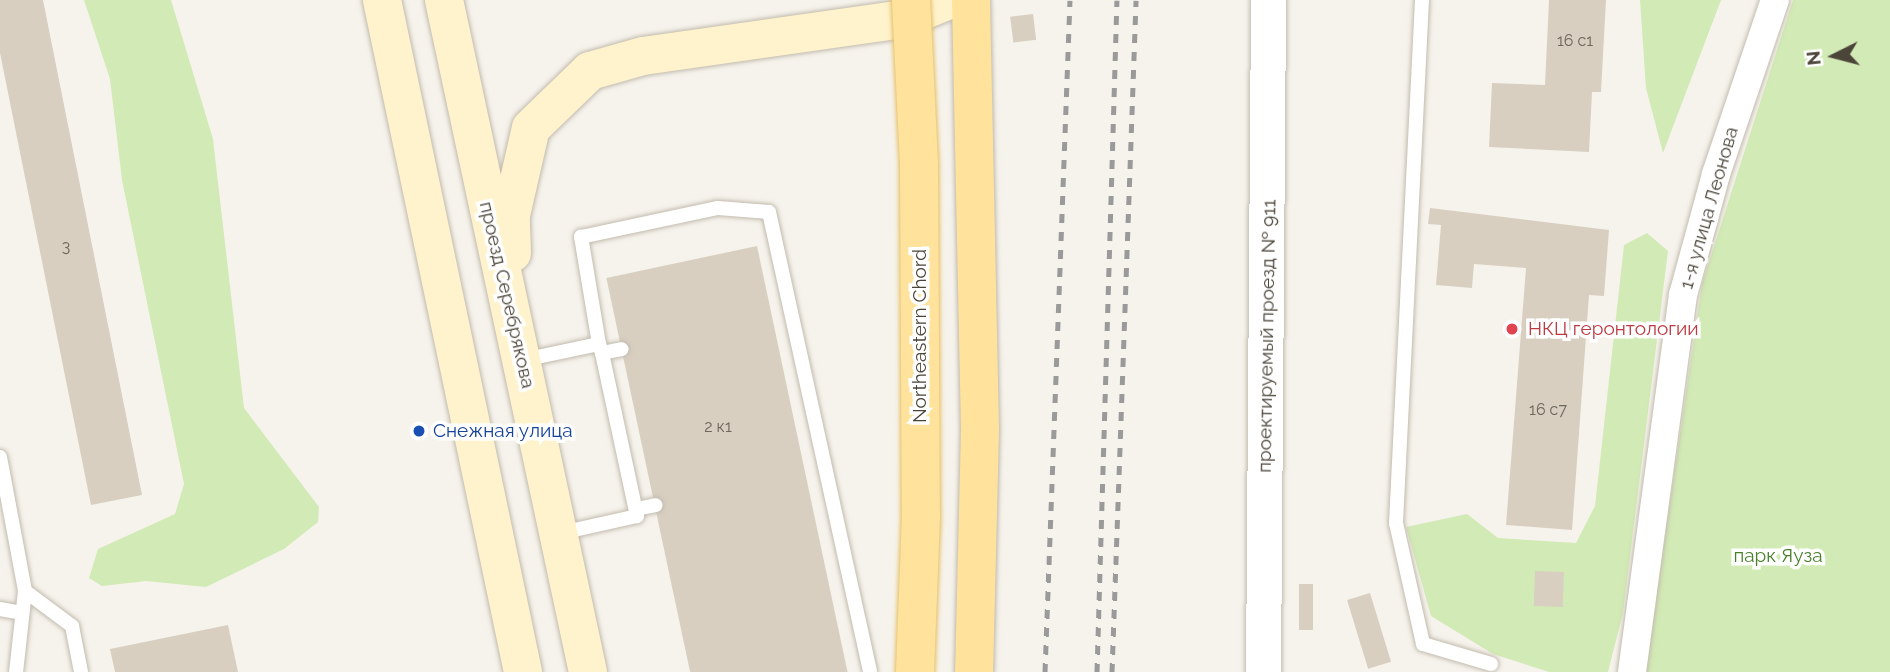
<!DOCTYPE html>
<meta charset="utf-8">
<style>
body{margin:0}
#map{position:relative;width:1890px;height:672px;overflow:hidden;background:#f6f3ec;font-family:Raleway,sans-serif}
div>[style]{position:absolute}
[style*='--x']{left:calc(var(--x)*1px);top:calc(var(--y)*1px);width:calc(var(--w)*1px);rotate:calc(var(--a)*1deg)}
.green>*{inset:0;background:#d2eab5}
.building>*{inset:0;background:#d8cfc1;transform-origin:0 0}
.roads{filter:drop-shadow(0 0 2px #c2bbae) drop-shadow(0 0 2px #c2bbae)}
.service>*{height:14px;margin:-7px;padding:0 7px;transform-origin:7px;border-radius:7px;background:#fff}
.minor>*{height:28px;margin:-14px;padding:0 14px;transform-origin:14px;border-radius:14px;background:#fff}
.tertiary>*{height:35px;margin:-17.5px;padding:0 17.5px;transform-origin:17.5px;border-radius:17.5px;background:#fff}
.secondary>*{height:38px;margin:-19px;padding:0 19px;transform-origin:19px;border-radius:19px;background:#fff3cd}
.primary>*{height:38px;margin:-19px;padding:0 19px;transform-origin:19px;border-radius:19px;background:#ffe39c}
.rail>*{height:5px;margin-top:-2.5px;transform-origin:0;background:repeating-linear-gradient(90deg,#9a9a9a 0 9px,transparent 0 18px)}
.bridges{filter:drop-shadow(0 0 2px #e6c16a) drop-shadow(0 0 2px #e6c16a)}
.primary-bridge>*{height:38px;margin:-19px;padding:0 19px;transform-origin:19px;border-radius:19px;background:#ffe39c}
.dots>*{width:19px;height:19px;translate:-50% -50%;box-sizing:border-box;border:4px solid #fff;border-radius:50%}
span{translate:-50% -50%;white-space:nowrap;text-align:center;line-height:1.15;-webkit-text-stroke:7px #fff;paint-order:stroke}
.number-label{font-size:16px;color:#6e675b}
.number-label span{-webkit-text-stroke-width:0}
.street-label{font-size:19px;color:#4b4439}
.health-label{font-size:19px;color:#be3a42}
.left{translate:0 -50%;text-align:left}
.transit-label{font-size:19px;color:#164399}
.park-label{font-size:19px;color:#4a7f2a}
.north{position:absolute;left:1799px;top:21px;width:70px;height:70px;-webkit-text-stroke:5px #fff;paint-order:stroke;rotate:264deg;font-size:19px;font-weight:700;line-height:28px;text-align:center;color:#4b4439}
.north::after{content:'';display:block;margin:auto;width:24px;height:32px;background:#4b4439;clip-path:polygon(50% 0,100% 100%,50% 72%,0 100%)}
</style>
<div id="map">
<div class="green">
<div style="clip-path:polygon(84px 0,171px 0,213px 139px,244px 408px,319px 507px,318px 522px,284px 549px,206px 587px,146px 581px,102px 586px,89px 578px,98px 549px,175px 514px,184px 484px,122px 180px,110px 79px)"></div>
<div style="clip-path:polygon(1640px 0,1721px 0,1663px 153px,1646px 88px)"></div>
<div style="clip-path:polygon(1793px 0,1890px 0,1890px 672px,1645px 672px,1702px 284px)"></div>
<div style="clip-path:polygon(1647px 233px,1668px 251px,1623px 613px,1608px 672px,1549px 672px,1493px 654px,1431px 616px,1406px 527px,1467px 514px,1498px 538px,1576px 543px,1595px 506px,1624px 245px)"></div>
</div>
<div class="building">
<div style="clip-path:polygon(0 0,43px 0,142px 495px,91px 505px,0 53px)"></div>
<div style="clip-path:polygon(1549px 0,1606px 0,1601px 92px,1592px 92px,1589px 152px,1489px 147px,1492px 83px,1545px 85px)"></div>
<div style="left:1033px;top:14px;width:26px;height:23px;rotate:83deg"></div>
<div style="clip-path:polygon(1430px 208px,1609px 230px,1604px 296px,1589px 295px,1572px 530px,1506px 525px,1526px 268px,1474px 264px,1472px 288px,1436px 285px,1441px 225px,1428px 224px)"></div>
<div style="left:757px;top:246px;width:436px;height:154px;rotate:78deg"></div>
<div style="left:1535px;top:571px;width:29px;height:35px;rotate:2deg"></div>
<div style="left:1299px;top:584px;width:14px;height:46px"></div>
<div style="left:1370px;top:593px;width:72px;height:24px;rotate:73deg"></div>
<div style="clip-path:polygon(228px 625px,238px 672px,115px 672px,110px 649px)"></div>
</div>
<div class="roads">
<div class="service">
<div style="--x:1422;--y:0;--w:524;--a:92.85"></div>
<div style="--x:1396;--y:523;--w:124;--a:77.4"></div>
<div style="--x:1423;--y:644;--w:71;--a:16.4"></div>
<div style="--x:599;--y:344;--w:109;--a:-99.5"></div>
<div style="--x:581;--y:237;--w:140;--a:-12"></div>
<div style="--x:718;--y:208;--w:51;--a:4.5"></div>
<div style="--x:769;--y:212;--w:471;--a:77.6"></div>
<div style="--x:602;--y:353;--w:20;--a:-11"></div>
<div style="--x:523;--y:360;--w:78;--a:-11.9"></div>
<div style="--x:599;--y:344;--w:9;--a:72"></div>
<div style="--x:602;--y:353;--w:167;--a:77.9"></div>
<div style="--x:637;--y:516;--w:78;--a:167.4"></div>
<div style="--x:0;--y:457;--w:136;--a:79.4"></div>
<div style="--x:25;--y:591;--w:81;--a:96.3"></div>
<div style="--x:636;--y:509;--w:20;--a:-11"></div>
<div style="--x:25;--y:591;--w:59;--a:36.7"></div>
<div style="--x:72;--y:626;--w:47;--a:78.9"></div>
<div style="--x:0;--y:609;--w:22;--a:10"></div>
</div>
<div class="minor">
<div style="--x:1632;--y:672;--w:380;--a:-82.3"></div>
<div style="--x:1683;--y:295;--w:125;--a:-74.7"></div>
<div style="--x:1716;--y:174;--w:184;--a:-71.3"></div>
</div>
<div class="tertiary">
<div style="--x:1263;--y:672;--w:672;--a:-89.57"></div>
</div>
<div class="secondary">
<div style="--x:382;--y:0;--w:687;--a:78.15"></div>
<div style="--x:444;--y:0;--w:687;--a:77.91"></div>
<div style="--x:512;--y:253;--w:38;--a:-92"></div>
<div style="--x:511;--y:215;--w:89;--a:-77.1"></div>
<div style="--x:531;--y:128;--w:82;--a:-44"></div>
<div style="--x:590;--y:71;--w:55;--a:-15.8"></div>
<div style="--x:643;--y:56;--w:263;--a:-8.1"></div>
<div style="--x:903;--y:19;--w:50;--a:-22.4"></div>
</div>
<div class="primary">
<div style="--x:971;--y:0;--w:430;--a:88.8"></div>
<div style="--x:980;--y:430;--w:242;--a:91.4"></div>
</div>
</div>
<div class="rail">
<div style="--x:1045;--y:672;--w:672;--a:-87.87"></div>
<div style="--x:1097;--y:672;--w:672;--a:-88.3"></div>
<div style="--x:1112;--y:672;--w:672;--a:-87.95"></div>
</div>
<div class="bridges">
<div class="primary-bridge">
<div style="--x:911;--y:0;--w:164;--a:87.2"></div>
<div style="--x:919;--y:164;--w:352;--a:89.7"></div>
<div style="--x:921;--y:516;--w:156;--a:92.2"></div>
</div>
</div>
<div class="dots">
<div style="left:1512px;top:329px;background:#e0444e"></div>
<div style="left:419px;top:431px;background:#1a4fb4"></div>
</div>
<div class="number-label">
<span style="left:1575px;top:41px">16 с1</span>
<span style="left:66px;top:247px">3</span>
<span style="left:1548px;top:410px">16 с7</span>
<span style="left:718px;top:427px">2 к1</span>
</div>
<div class="street-label">
<span style="left:1709px;top:208px;rotate:-74deg">1-я улица Леонова</span>
<span style="left:507px;top:295px;rotate:77deg">проезд Серебрякова</span>
<span style="left:920px;top:336px;rotate:-90deg">Northeastern Chord</span>
<span style="left:1267px;top:336px;rotate:-89deg">проектируемый проезд № 911</span>
</div>
<div class="health-label">
<span class="left" style="left:1528px;top:329px">НКЦ геронтологии</span>
</div>
<div class="transit-label">
<span class="left" style="left:433px;top:431px">Снежная улица</span>
</div>
<div class="park-label">
<span style="left:1778px;top:556px">парк Яуза</span>
</div>
<div class="north">N</div>
</div>
